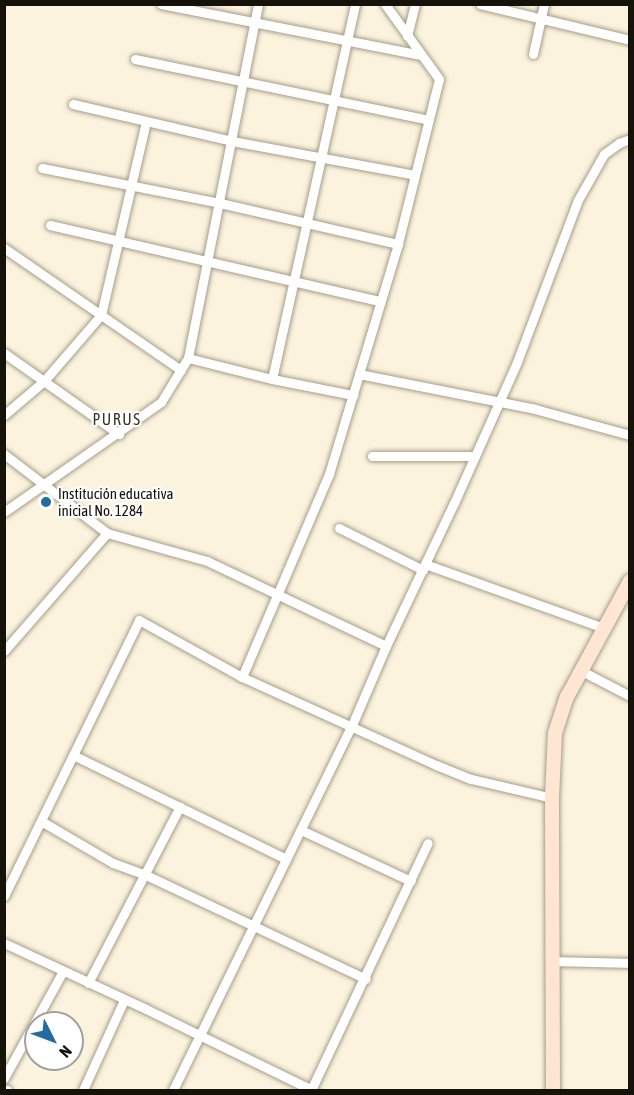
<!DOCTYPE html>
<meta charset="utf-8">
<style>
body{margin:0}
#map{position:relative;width:634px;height:1095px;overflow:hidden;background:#fbf3dd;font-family:"Asap Condensed",sans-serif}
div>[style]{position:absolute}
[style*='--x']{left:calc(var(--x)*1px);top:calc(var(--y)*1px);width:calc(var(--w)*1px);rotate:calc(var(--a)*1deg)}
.roads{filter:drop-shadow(0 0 2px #a69e8a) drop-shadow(0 0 2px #a69e8a)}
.street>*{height:9px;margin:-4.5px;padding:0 4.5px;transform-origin:4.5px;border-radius:4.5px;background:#fff}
.secondary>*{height:14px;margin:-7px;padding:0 7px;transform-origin:7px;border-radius:7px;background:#ffe6d2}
.dots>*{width:16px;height:16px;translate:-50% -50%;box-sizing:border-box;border:3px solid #fff;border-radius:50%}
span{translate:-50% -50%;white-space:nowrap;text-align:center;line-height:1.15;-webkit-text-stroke:4.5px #fff;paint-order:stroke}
.poi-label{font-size:15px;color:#15120a}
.left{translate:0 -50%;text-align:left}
.neighbourhood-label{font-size:16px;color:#393321;letter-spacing:1.5px}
.frame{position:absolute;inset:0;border:6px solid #15120a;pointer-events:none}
.north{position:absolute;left:24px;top:1011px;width:60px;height:60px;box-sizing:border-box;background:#fff;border:2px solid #a1a09d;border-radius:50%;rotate:132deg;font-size:16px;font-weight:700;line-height:24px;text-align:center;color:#15120a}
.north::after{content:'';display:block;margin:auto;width:21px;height:27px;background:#226da0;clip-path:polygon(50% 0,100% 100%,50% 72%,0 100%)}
</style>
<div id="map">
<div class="roads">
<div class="street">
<div style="--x:161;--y:4;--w:265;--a:11.1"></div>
<div style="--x:385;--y:4;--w:92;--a:54.2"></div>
<div style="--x:439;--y:79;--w:170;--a:104"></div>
<div style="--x:398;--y:244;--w:240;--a:106.7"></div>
<div style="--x:329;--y:474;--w:221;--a:113.2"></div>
<div style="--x:242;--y:677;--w:213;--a:24.4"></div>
<div style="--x:436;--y:765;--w:38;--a:22"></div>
<div style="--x:471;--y:779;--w:83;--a:13.2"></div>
<div style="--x:480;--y:4;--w:154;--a:13.5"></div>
<div style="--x:407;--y:36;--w:33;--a:-76"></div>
<div style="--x:533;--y:54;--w:51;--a:-77.6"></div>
<div style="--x:135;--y:59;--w:300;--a:11.7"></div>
<div style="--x:73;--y:104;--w:163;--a:13.1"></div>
<div style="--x:232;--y:141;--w:186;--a:10.5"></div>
<div style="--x:42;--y:168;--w:181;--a:11.1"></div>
<div style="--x:220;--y:203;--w:183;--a:13"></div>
<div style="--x:50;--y:225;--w:339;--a:13"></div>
<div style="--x:4;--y:248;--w:215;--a:34.6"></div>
<div style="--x:4;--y:353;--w:141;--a:35.2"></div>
<div style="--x:188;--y:358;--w:87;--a:14"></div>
<div style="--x:272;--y:379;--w:83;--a:11.2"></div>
<div style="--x:359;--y:374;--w:179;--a:11.2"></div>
<div style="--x:535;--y:409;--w:98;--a:15.3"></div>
<div style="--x:272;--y:379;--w:384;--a:-77.5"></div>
<div style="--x:4;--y:415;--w:52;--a:-40.4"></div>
<div style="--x:44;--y:381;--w:87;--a:-49.2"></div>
<div style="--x:101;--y:315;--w:198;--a:-76.9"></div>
<div style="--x:4;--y:454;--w:130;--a:37.5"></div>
<div style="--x:107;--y:533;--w:104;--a:15.6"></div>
<div style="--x:207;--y:561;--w:198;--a:25.4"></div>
<div style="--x:372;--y:456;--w:103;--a:0"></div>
<div style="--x:4;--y:512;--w:192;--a:-35"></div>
<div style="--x:161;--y:402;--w:52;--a:-58.5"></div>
<div style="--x:188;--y:358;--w:361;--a:-78.8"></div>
<div style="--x:339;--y:528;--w:94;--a:26.6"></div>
<div style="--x:425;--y:564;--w:190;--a:19.7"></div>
<div style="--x:4;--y:651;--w:157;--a:-48.9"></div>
<div style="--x:580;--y:670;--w:56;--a:27.5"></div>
<div style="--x:73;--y:755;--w:237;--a:26"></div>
<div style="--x:41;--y:821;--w:83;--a:30.3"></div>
<div style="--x:113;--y:863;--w:35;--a:20"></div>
<div style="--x:146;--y:875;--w:243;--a:25.3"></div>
<div style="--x:301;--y:830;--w:121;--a:24.9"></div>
<div style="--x:4;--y:896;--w:307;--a:-63.9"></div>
<div style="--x:139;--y:620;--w:118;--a:29"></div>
<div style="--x:4;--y:943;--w:157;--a:24.9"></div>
<div style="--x:146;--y:1009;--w:185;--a:26"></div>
<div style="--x:554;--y:961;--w:76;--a:1.5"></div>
<div style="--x:88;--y:983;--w:199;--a:-62.5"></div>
<div style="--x:4;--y:1078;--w:122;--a:-61.1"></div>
<div style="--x:4;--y:1090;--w:3;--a:0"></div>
<div style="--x:83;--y:1090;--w:99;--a:-65.5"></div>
<div style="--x:173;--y:1090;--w:407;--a:-63.9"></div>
<div style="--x:352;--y:725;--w:86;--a:-66.7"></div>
<div style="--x:386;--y:646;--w:158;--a:-64.6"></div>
<div style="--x:454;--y:503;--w:154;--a:-65.9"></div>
<div style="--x:517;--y:362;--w:173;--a:-69.4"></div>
<div style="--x:578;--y:200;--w:53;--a:-60.5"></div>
<div style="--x:604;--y:154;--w:19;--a:-36"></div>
<div style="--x:619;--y:143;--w:12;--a:-20"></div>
<div style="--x:311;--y:1090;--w:273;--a:-64.7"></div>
</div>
<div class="secondary">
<div style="--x:553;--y:1090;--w:292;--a:-90.2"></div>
<div style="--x:552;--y:798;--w:65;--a:-87.4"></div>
<div style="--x:555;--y:733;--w:38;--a:-72"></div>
<div style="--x:567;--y:697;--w:132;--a:-61.5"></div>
</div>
</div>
<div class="dots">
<div style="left:46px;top:502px;background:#226da0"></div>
</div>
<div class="poi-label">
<span class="left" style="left:58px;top:502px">Institución educativa<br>inicial No. 1284</span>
</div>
<div class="neighbourhood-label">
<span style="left:117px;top:419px">PURUS</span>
</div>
<div class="frame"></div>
<div class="north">N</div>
</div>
